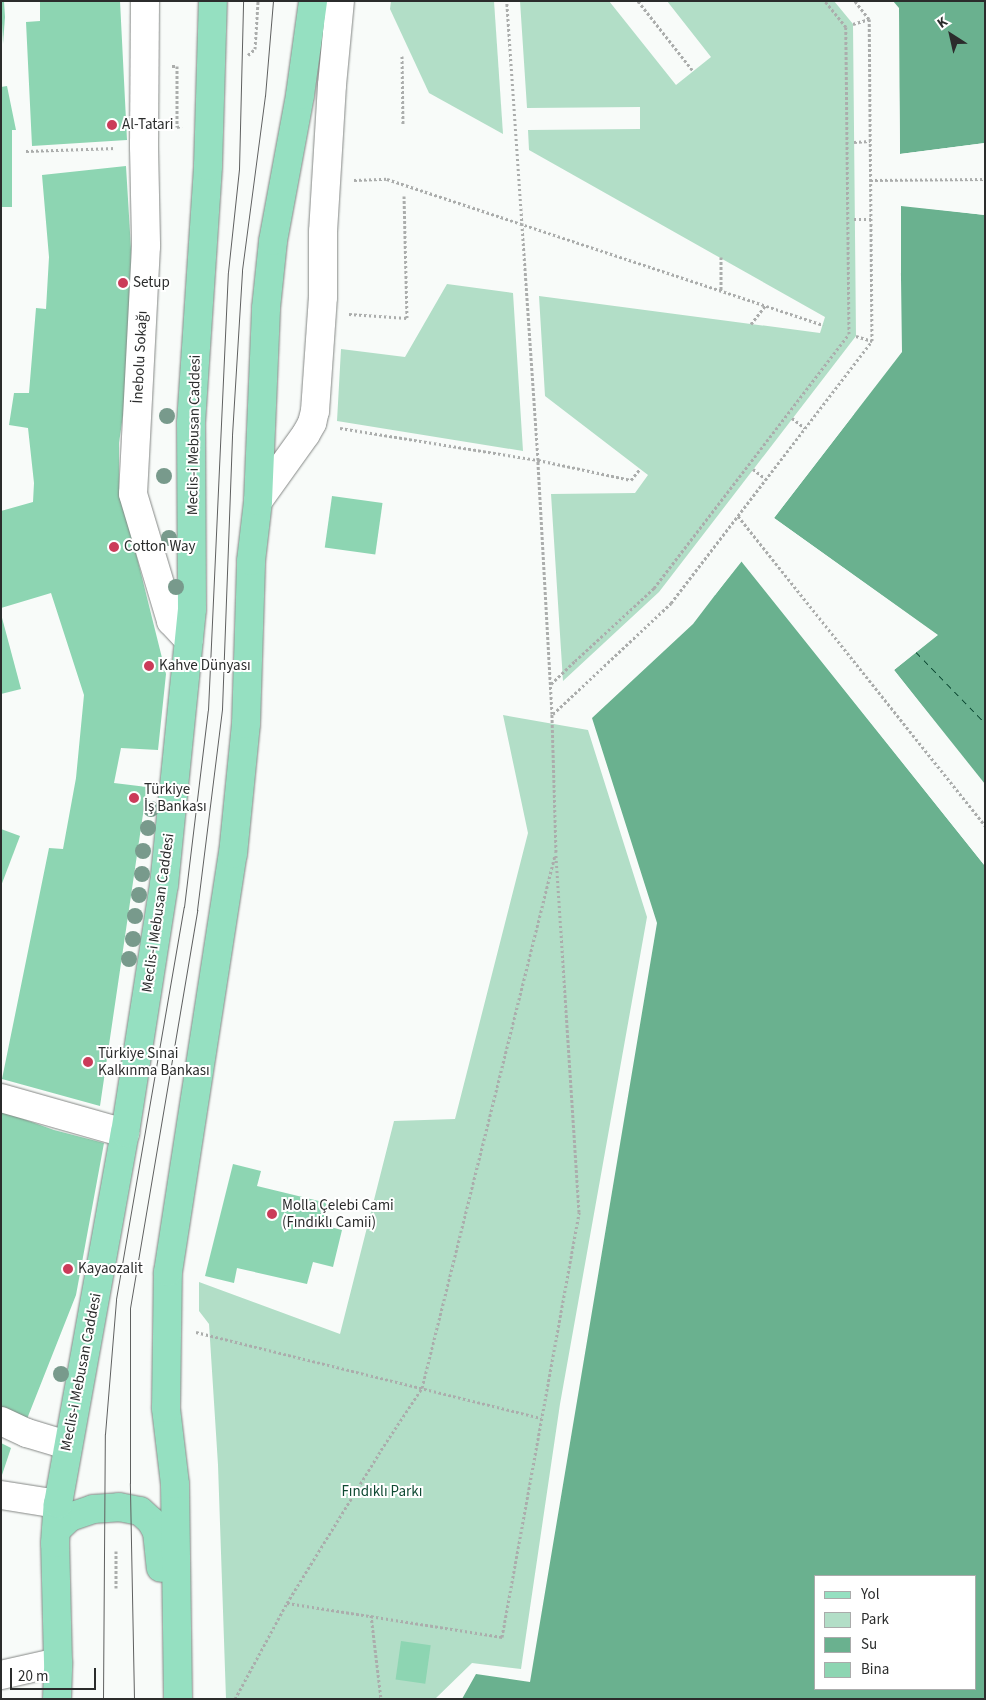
<!DOCTYPE html>
<meta charset="utf-8">
<style>
body{margin:0}
#map{position:relative;width:986px;height:1700px;overflow:hidden;background:#f8fbf9;font-family:"Source Sans 3",sans-serif}
div>[style]{position:absolute}
[style*='--x']{left:calc(var(--x)*1px);top:calc(var(--y)*1px);width:calc(var(--w)*1px);rotate:calc(var(--a)*1deg)}
.green>*{inset:0;background:#b2dec7}
.water>*{inset:0;background:#6ab18f}
.pier>*{inset:0;background:#f8fbf9}
.ferry>*{height:1px;margin-top:-0.5px;transform-origin:0;background:repeating-linear-gradient(90deg,#003c27 0 6px,transparent 0 11px)}
.building>*{inset:0;background:#8dd5b2;transform-origin:0 0}
.path>*{height:3px;margin-top:-1.5px;transform-origin:0;background:repeating-linear-gradient(90deg,#abadac 0 2.5px,transparent 0 5px)}
.roads{filter:drop-shadow(0 0 1px #848785) drop-shadow(0 0 1px #848785)}
.minor>*{height:28px;margin:-14px;padding:0 14px;transform-origin:14px;border-radius:14px;background:#fff}
.major>*{height:28px;margin:-14px;padding:0 14px;transform-origin:14px;border-radius:14px;background:#95e0c1}
.tram>*{height:1px;margin:-0.5px;padding:0 0.5px;transform-origin:0.5px;border-radius:0.5px;background:#5f6060}
.path-bridge>*{height:3px;margin-top:-1.5px;transform-origin:0;background:repeating-linear-gradient(90deg,#abadac 0 2.5px,transparent 0 5px)}
.trees>*{width:16px;height:16px;margin:-8px;border-radius:50%;background:#789a8c}
.dots>*{width:14px;height:14px;translate:-50% -50%;box-sizing:border-box;border:2px solid #fff;border-radius:50%}
span{translate:-50% -50%;white-space:nowrap;text-align:center;line-height:1.15;-webkit-text-stroke:4px #fff;paint-order:stroke}
.poi-label{font-size:15px;color:#2b2c2c}
.left{translate:0 -50%;text-align:left}
.street-label{font-size:15px;color:#2b2c2c}
.park-label{font-size:15px;color:#0f4a33}
.frame{position:absolute;inset:0;border:2px solid #2b2c2c;pointer-events:none}
.legend{position:absolute;left:814px;top:1575px;width:162px;height:115px;box-sizing:border-box;background:#fff;border:1px solid #aaabab;margin:0;padding:6px 9px;list-style:none;font-size:15px;color:#2b2c2c}
.legend li{display:flex;align-items:center;gap:10px;height:25px}
.legend b{width:25px;border:1px solid #aaabab}
.north{position:absolute;left:926px;top:10px;width:50px;height:50px;-webkit-text-stroke:4px #fff;paint-order:stroke;rotate:325deg;font-size:14px;font-weight:700;line-height:20px;text-align:center;color:#2b2c2c}
.north::after{content:'';display:block;margin:auto;width:18px;height:22px;background:#2b2c2c;clip-path:polygon(50% 0,100% 100%,50% 72%,0 100%)}
.scale{position:absolute;left:10px;top:1668px;width:86px;height:22px;box-sizing:border-box;border:2px solid #2b2c2c;border-top:0;padding-left:6px;font-size:15px;line-height:18px;white-space:nowrap;color:#2b2c2c;-webkit-text-stroke:4px #fff;paint-order:stroke}
</style>
<div id="map">
<div class="green">
<div style="clip-path:polygon(391px 1px,494px 1px,503px 134px,429px 93px,390px 9px)"></div>
<div style="clip-path:polygon(520px 1px,609px 1px,676px 85px,711px 57px,667px 1px,834px 1px,853px 24px,856px 336px,659px 592px,563px 681px,551px 494px,635px 493px,648px 475px,545px 396px,539px 296px,820px 333px,825px 317px,529px 150px,528px 130px,640px 129px,640px 107px,527px 108px)"></div>
<div style="clip-path:polygon(447px 284px,513px 293px,523px 451px,337px 421px,341px 349px,405px 357px)"></div>
<div style="clip-path:polygon(503px 715px,588px 730px,647px 917px,560px 1404px,521px 1669px,472px 1663px,435px 1699px,226px 1699px,218px 1465px,209px 1324px,199px 1311px,199px 1282px,340px 1334px,394px 1121px,455px 1119px,528px 833px)"></div>
</div>
<div class="water">
<div style="clip-path:polygon(893px 1px,985px 1px,985px 143px,900px 154px,899px 8px)"></div>
<div style="clip-path:polygon(900px 205px,985px 215px,985px 784px,894px 670px,937px 635px,774px 518px,902px 352px)"></div>
<div style="clip-path:polygon(evenodd,741px 561px,985px 866px,985px 1699px,462px 1699px,476px 1674px,530px 1682px,657px 923px,592px 718px,693px 624px,741px 561px,815px 1576px,975px 1576px,975px 1689px,815px 1689px,815px 1576px)"></div>
</div>
<div class="pier">
<div style="clip-path:polygon(897px 86px,899px 86px,900px 154px,985px 143px,985px 145px,899px 156px)"></div>
<div style="clip-path:polygon(899px 203px,985px 213px,985px 215px,901px 206px,901px 273px,899px 273px)"></div>
<div style="clip-path:polygon(852px 412px,854px 414px,774px 518px,938px 635px,894px 670px,985px 786px,891px 670px,934px 635px,772px 519px)"></div>
<div style="clip-path:polygon(739px 559px,743px 559px,985px 862px,985px 866px,742px 561px,715px 595px,713px 594px)"></div>
</div>
<div class="ferry">
<div style="--x:916;--y:652;--w:99;--a:45.8"></div>
</div>
<div class="building">
<div style="clip-path:polygon(1px 1px,4px 1px,5px 17px,3px 44px)"></div>
<div style="clip-path:polygon(40px 1px,120px 1px,127px 140px,32px 146px,26px 22px,40px 21px)"></div>
<div style="clip-path:polygon(7px 86px,16px 130px,12px 130px,12px 207px,1px 207px,1px 87px)"></div>
<div style="clip-path:polygon(126px 166px,131px 249px,130px 316px,126px 394px,119px 443px,119px 485px,166px 674px,158px 750px,121px 748px,114px 783px,147px 787px,100px 1106px,2px 1079px,49px 848px,63px 849px,76px 778px,84px 695px,51px 593px,1px 608px,1px 511px,33px 502px,34px 483px,28px 428px,9px 425px,14px 393px,29px 393px,36px 308px,46px 309px,49px 257px,42px 175px)"></div>
<div style="left:332px;top:496px;width:51px;height:52px;rotate:8deg"></div>
<div style="clip-path:polygon(1px 614px,21px 689px,1px 694px)"></div>
<div style="clip-path:polygon(1px 829px,20px 836px,1px 886px)"></div>
<div style="clip-path:polygon(1px 1111px,54px 1130px,104px 1143px,76px 1295px,25px 1424px,1px 1412px)"></div>
<div style="clip-path:polygon(233px 1164px,261px 1171px,257px 1186px,327px 1203px,322px 1225px,342px 1230px,333px 1267px,313px 1262px,307px 1284px,237px 1268px,234px 1283px,205px 1276px)"></div>
<div style="clip-path:polygon(1px 1443px,11px 1448px,2px 1475px,1px 1475px)"></div>
<div style="left:401px;top:1641px;width:30px;height:39px;rotate:8deg"></div>
</div>
<div class="path">
<div style="--x:638;--y:1;--w:89;--a:51.8"></div>
<div style="--x:853;--y:24;--w:17;--a:-17"></div>
<div style="--x:248;--y:55;--w:9;--a:-41"></div>
<div style="--x:255;--y:49;--w:48;--a:-86.4"></div>
<div style="--x:402;--y:56;--w:68;--a:89.2"></div>
<div style="--x:172;--y:66;--w:5;--a:0"></div>
<div style="--x:177;--y:66;--w:61;--a:90"></div>
<div style="--x:177;--y:127;--w:5;--a:-11"></div>
<div style="--x:854;--y:142;--w:16;--a:-4"></div>
<div style="--x:26;--y:151;--w:90;--a:-1.9"></div>
<div style="--x:354;--y:180;--w:33;--a:-2"></div>
<div style="--x:387;--y:179;--w:460;--a:18.5"></div>
<div style="--x:870;--y:180;--w:115;--a:-0.5"></div>
<div style="--x:854;--y:219;--w:17;--a:0"></div>
<div style="--x:721;--y:257;--w:34;--a:90"></div>
<div style="--x:349;--y:314;--w:58;--a:3.9"></div>
<div style="--x:407;--y:318;--w:122;--a:-91.4"></div>
<div style="--x:751;--y:324;--w:23;--a:-52"></div>
<div style="--x:856;--y:336;--w:17;--a:17"></div>
<div style="--x:792;--y:418;--w:16;--a:38"></div>
<div style="--x:340;--y:428;--w:201;--a:9.2"></div>
<div style="--x:538;--y:460;--w:95;--a:12.1"></div>
<div style="--x:631;--y:480;--w:14;--a:-51"></div>
<div style="--x:753;--y:469;--w:16;--a:38"></div>
<div style="--x:738;--y:516;--w:396;--a:51.4"></div>
<div style="--x:551;--y:684;--w:33;--a:-44"></div>
<div style="--x:553;--y:714;--w:162;--a:-43.2"></div>
<div style="--x:671;--y:603;--w:330;--a:-52.5"></div>
<div style="--x:872;--y:341;--w:322;--a:-90.5"></div>
<div style="--x:869;--y:19;--w:23;--a:-128"></div>
<div style="--x:196;--y:1332;--w:356;--a:14"></div>
<div style="--x:116;--y:1588;--w:37;--a:-90"></div>
<div style="--x:287;--y:1603;--w:218;--a:9"></div>
<div style="--x:502;--y:1637;--w:432;--a:-79.7"></div>
<div style="--x:579;--y:1212;--w:361;--a:-93.7"></div>
<div style="--x:556;--y:852;--w:138;--a:-91.7"></div>
<div style="--x:552;--y:714;--w:254;--a:-93.2"></div>
<div style="--x:538;--y:460;--w:460;--a:-93.9"></div>
<div style="--x:371;--y:1615;--w:85;--a:83.2"></div>
<div style="--x:235;--y:1699;--w:109;--a:-61.6"></div>
<div style="--x:287;--y:1603;--w:180;--a:-58.4"></div>
<div style="--x:381;--y:1450;--w:74;--a:-56.5"></div>
<div style="--x:422;--y:1388;--w:549;--a:-75.99"></div>
</div>
<div class="roads">
<div class="minor">
<div style="--x:145;--y:1;--w:146;--a:90.4"></div>
<div style="--x:144;--y:147;--w:99;--a:88.8"></div>
<div style="--x:146;--y:246;--w:248;--a:93"></div>
<div style="--x:133;--y:494;--w:133;--a:73.3"></div>
<div style="--x:171;--y:621;--w:26;--a:47"></div>
<div style="--x:258;--y:501;--w:82;--a:-54.4"></div>
<div style="--x:306;--y:434;--w:13;--a:-61"></div>
<div style="--x:312;--y:423;--w:12;--a:-76"></div>
<div style="--x:315;--y:411;--w:114;--a:-86"></div>
<div style="--x:323;--y:297;--w:65;--a:-90"></div>
<div style="--x:323;--y:232;--w:147;--a:-86.5"></div>
<div style="--x:332;--y:85;--w:84;--a:-84.6"></div>
<div style="--x:1;--y:1098;--w:129;--a:15.8"></div>
<div style="--x:1;--y:1421;--w:29;--a:25"></div>
<div style="--x:27;--y:1433;--w:42;--a:16.7"></div>
<div style="--x:1;--y:1495;--w:58;--a:9"></div>
<div style="--x:1;--y:1675;--w:58;--a:-12.8"></div>
</div>
<div class="major">
<div style="--x:56;--y:1530;--w:19;--a:-43"></div>
<div style="--x:70;--y:1517;--w:24;--a:-19"></div>
<div style="--x:93;--y:1509;--w:26;--a:-4"></div>
<div style="--x:119;--y:1507;--w:21;--a:11"></div>
<div style="--x:140;--y:1511;--w:15;--a:42"></div>
<div style="--x:151;--y:1521;--w:13;--a:61"></div>
<div style="--x:157;--y:1532;--w:36;--a:84"></div>
<div style="--x:57;--y:1699;--w:37;--a:-88"></div>
<div style="--x:58;--y:1662;--w:119;--a:-91.4"></div>
<div style="--x:55;--y:1543;--w:39;--a:-86"></div>
<div style="--x:58;--y:1504;--w:377;--a:-79.8"></div>
<div style="--x:125;--y:1133;--w:251;--a:-81.1"></div>
<div style="--x:164;--y:885;--w:277;--a:-84.2"></div>
<div style="--x:192;--y:609;--w:186;--a:-90.3"></div>
<div style="--x:191;--y:423;--w:258;--a:-86.2"></div>
<div style="--x:208;--y:166;--w:165;--a:-88.3"></div>
<div style="--x:178;--y:1699;--w:215;--a:-90.8"></div>
<div style="--x:175;--y:1484;--w:77;--a:-96.8"></div>
<div style="--x:166;--y:1408;--w:136;--a:-89.2"></div>
<div style="--x:168;--y:1272;--w:423;--a:-81.2"></div>
<div style="--x:233;--y:854;--w:131;--a:-84.3"></div>
<div style="--x:246;--y:724;--w:163;--a:-88.2"></div>
<div style="--x:251;--y:561;--w:60;--a:-83.3"></div>
<div style="--x:258;--y:501;--w:193;--a:-87.6"></div>
<div style="--x:266;--y:308;--w:67;--a:-84"></div>
<div style="--x:273;--y:241;--w:148;--a:-79.5"></div>
<div style="--x:300;--y:95;--w:95;--a:-82.1"></div>
</div>
</div>
<div class="tram">
<div style="--x:103;--y:1699;--w:265;--a:-89.6"></div>
<div style="--x:105;--y:1434;--w:135;--a:-85.3"></div>
<div style="--x:116;--y:1299;--w:398;--a:-80.2"></div>
<div style="--x:184;--y:907;--w:198;--a:-83.1"></div>
<div style="--x:208;--y:710;--w:438;--a:-87.4"></div>
<div style="--x:228;--y:272;--w:104;--a:-83.9"></div>
<div style="--x:239;--y:169;--w:168;--a:-88.6"></div>
<div style="--x:134;--y:1699;--w:216;--a:-91.1"></div>
<div style="--x:130;--y:1483;--w:175;--a:-90"></div>
<div style="--x:130;--y:1308;--w:404;--a:-80.4"></div>
<div style="--x:197;--y:910;--w:203;--a:-82.9"></div>
<div style="--x:222;--y:709;--w:274;--a:-87.9"></div>
<div style="--x:232;--y:435;--w:165;--a:-86.5"></div>
<div style="--x:242;--y:270;--w:176;--a:-82.5"></div>
<div style="--x:265;--y:96;--w:95;--a:-85.2"></div>
</div>
<div class="path-bridge">
<div style="--x:575;--y:661;--w:108;--a:-42.7"></div>
<div style="--x:654;--y:588;--w:320;--a:-52.5"></div>
<div style="--x:849;--y:334;--w:307;--a:-90.6"></div>
<div style="--x:846;--y:27;--w:33;--a:-129"></div>
</div>
<div class="trees">
<div style="left:167px;top:416px"></div>
<div style="left:164px;top:476px"></div>
<div style="left:169px;top:538px"></div>
<div style="left:176px;top:587px"></div>
<div style="left:151px;top:809px"></div>
<div style="left:148px;top:828px"></div>
<div style="left:143px;top:851px"></div>
<div style="left:142px;top:874px"></div>
<div style="left:139px;top:895px"></div>
<div style="left:135px;top:916px"></div>
<div style="left:133px;top:939px"></div>
<div style="left:129px;top:959px"></div>
<div style="left:61px;top:1374px"></div>
</div>
<div class="dots">
<div style="left:112px;top:125px;background:#cb3b59"></div>
<div style="left:123px;top:283px;background:#cb3b59"></div>
<div style="left:114px;top:547px;background:#cb3b59"></div>
<div style="left:149px;top:666px;background:#cb3b59"></div>
<div style="left:134px;top:798px;background:#cb3b59"></div>
<div style="left:88px;top:1062px;background:#cb3b59"></div>
<div style="left:272px;top:1214px;background:#cb3b59"></div>
<div style="left:68px;top:1269px;background:#cb3b59"></div>
</div>
<div class="poi-label">
<span class="left" style="left:122px;top:125px">Al-Tatari</span>
<span class="left" style="left:133px;top:283px">Setup</span>
<span class="left" style="left:124px;top:547px">Cotton Way</span>
<span class="left" style="left:159px;top:666px">Kahve Dünyası</span>
<span class="left" style="left:144px;top:798px">Türkiye<br>İş Bankası</span>
<span class="left" style="left:98px;top:1062px">Türkiye Sınai<br>Kalkınma Bankası</span>
<span class="left" style="left:282px;top:1214px">Molla Çelebi Cami<br>(Fındıklı Camii)</span>
<span class="left" style="left:78px;top:1269px">Kayaozalit</span>
</div>
<div class="street-label">
<span style="left:140px;top:357px;rotate:-87deg">İnebolu Sokağı</span>
<span style="left:194px;top:435px;rotate:-89deg">Meclis-i Mebusan Caddesi</span>
<span style="left:158px;top:913px;rotate:-82deg">Meclis-i Mebusan Caddesi</span>
<span style="left:81px;top:1372px;rotate:-79deg">Meclis-i Mebusan Caddesi</span>
</div>
<div class="park-label">
<span style="left:382px;top:1492px">Fındıklı Parkı</span>
</div>
<div class="frame"></div>
<ul class="legend">
<li><b style="height:6px;background:#95e0c1"></b>Yol</li>
<li><b style="height:14px;background:#b2dec7"></b>Park</li>
<li><b style="height:14px;background:#6ab18f"></b>Su</li>
<li><b style="height:14px;background:#8dd5b2"></b>Bina</li>
</ul>
<div class="north">K</div>
<div class="scale">20 m</div>
</div>
